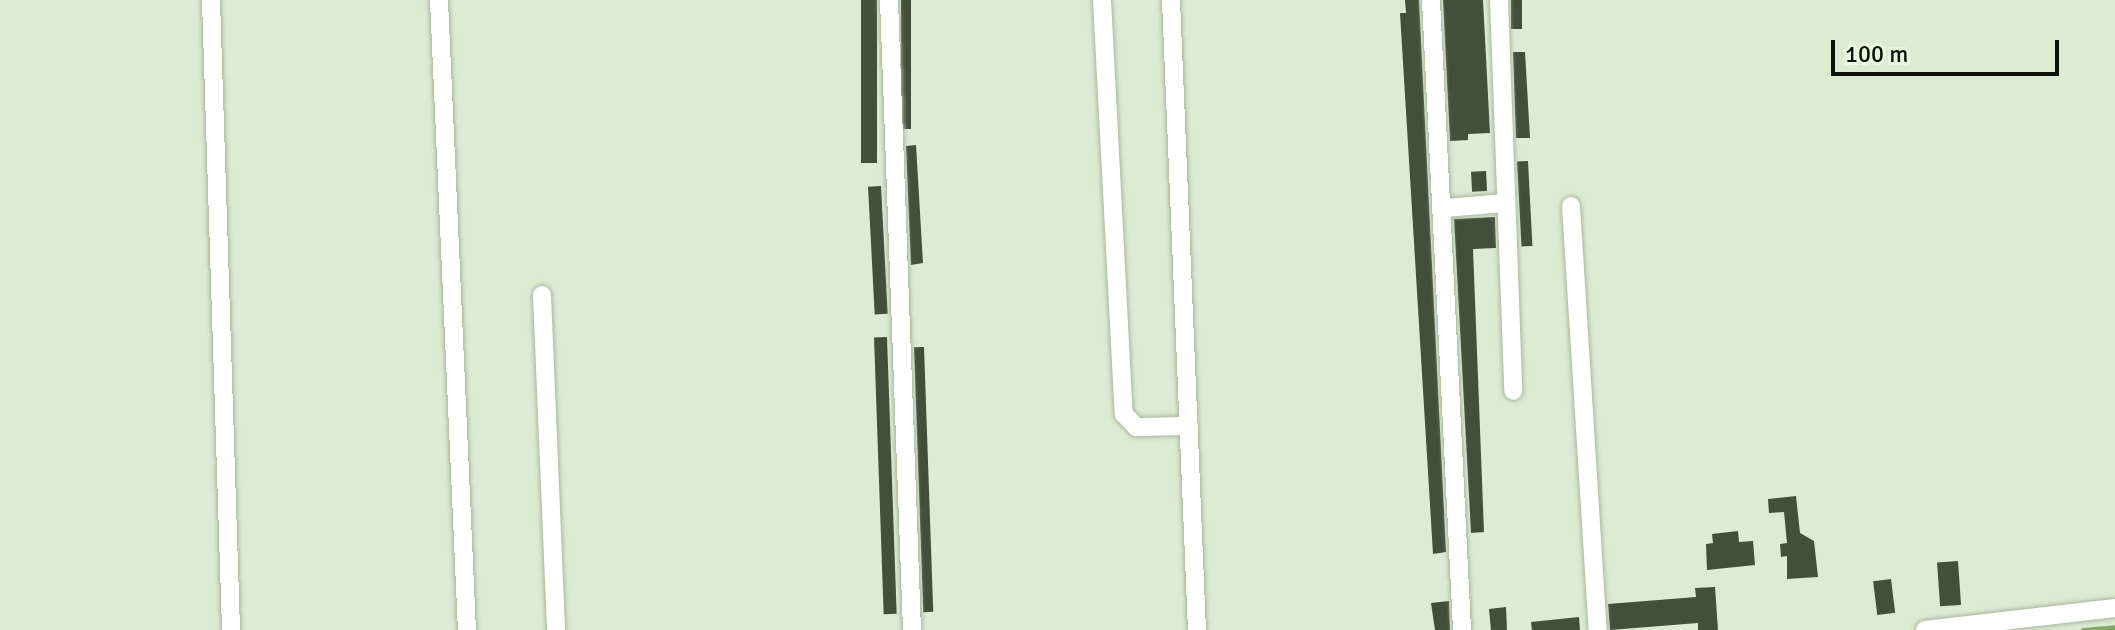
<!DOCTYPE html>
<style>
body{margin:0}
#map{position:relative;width:2115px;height:630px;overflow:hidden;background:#dcecd3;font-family:Signika,sans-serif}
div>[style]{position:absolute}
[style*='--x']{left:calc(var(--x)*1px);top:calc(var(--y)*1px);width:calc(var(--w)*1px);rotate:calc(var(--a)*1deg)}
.stream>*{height:5px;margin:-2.5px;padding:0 2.5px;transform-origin:2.5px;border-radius:2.5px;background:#82a769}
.building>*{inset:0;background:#424f3a;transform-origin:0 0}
.roads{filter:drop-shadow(0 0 2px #a8b69f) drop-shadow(0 0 2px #a8b69f)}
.minor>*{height:18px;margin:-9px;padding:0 9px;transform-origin:9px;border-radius:9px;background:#fff}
span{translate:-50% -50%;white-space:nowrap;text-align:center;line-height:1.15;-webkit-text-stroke:8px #e9f9e0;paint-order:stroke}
.scale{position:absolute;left:1831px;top:40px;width:228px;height:36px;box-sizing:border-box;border:4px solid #0c1109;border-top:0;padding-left:10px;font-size:24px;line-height:28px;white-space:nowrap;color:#0c1109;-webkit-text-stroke:6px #e9f9e0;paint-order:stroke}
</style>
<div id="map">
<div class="stream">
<div style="--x:2083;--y:630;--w:32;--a:-5"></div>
</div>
<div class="building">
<div style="left:861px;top:0;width:16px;height:163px"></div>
<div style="left:901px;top:0;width:10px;height:129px"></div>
<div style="clip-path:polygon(1405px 0,1419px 0,1446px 552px,1433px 554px,1400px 13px,1406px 13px)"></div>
<div style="clip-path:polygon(1443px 0,1483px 0,1490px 133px,1468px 134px,1468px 140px,1450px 141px)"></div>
<div style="left:1511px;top:0;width:11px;height:29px"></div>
<div style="clip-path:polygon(1513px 52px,1525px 52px,1530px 138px,1516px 138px)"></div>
<div style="clip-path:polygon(916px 145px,923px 263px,911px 265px,906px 146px)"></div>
<div style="left:1528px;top:161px;width:85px;height:11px;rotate:87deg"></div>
<div style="left:1486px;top:171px;width:20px;height:15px;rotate:87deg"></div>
<div style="left:881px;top:186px;width:128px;height:13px;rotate:87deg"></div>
<div style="clip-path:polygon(1495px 217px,1496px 248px,1473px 249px,1484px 532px,1471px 533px,1454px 219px)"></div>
<div style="left:887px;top:337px;width:277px;height:13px;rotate:88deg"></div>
<div style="left:924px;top:347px;width:265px;height:10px;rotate:88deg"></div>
<div style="clip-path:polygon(1796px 496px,1800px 533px,1814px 541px,1818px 577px,1787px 579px,1787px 556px,1781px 557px,1780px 544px,1787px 543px,1784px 512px,1769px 513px,1768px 499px)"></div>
<div style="clip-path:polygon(1738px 531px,1739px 542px,1753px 541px,1755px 565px,1707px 570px,1706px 544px,1713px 543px,1712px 534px)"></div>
<div style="left:1958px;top:561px;width:44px;height:21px;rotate:86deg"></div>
<div style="left:1891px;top:579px;width:34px;height:18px;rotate:83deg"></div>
<div style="clip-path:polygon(1715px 587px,1718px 630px,1698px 630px,1698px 623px,1610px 630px,1608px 604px,1696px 597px,1695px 588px)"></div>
<div style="clip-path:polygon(1449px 601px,1450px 630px,1435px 630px,1431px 603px)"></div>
<div style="clip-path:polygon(1506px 607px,1507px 630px,1491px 630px,1489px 609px)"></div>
<div style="clip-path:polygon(1579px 617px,1580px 630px,1532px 630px,1531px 622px)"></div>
</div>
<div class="roads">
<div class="minor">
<div style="--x:211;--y:0;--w:630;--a:88.18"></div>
<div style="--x:439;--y:0;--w:631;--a:87.46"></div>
<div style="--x:889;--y:0;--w:630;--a:87.91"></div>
<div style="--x:1102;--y:0;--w:415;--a:87"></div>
<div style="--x:1124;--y:414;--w:18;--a:47"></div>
<div style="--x:1136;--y:427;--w:53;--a:-1.1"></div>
<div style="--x:1171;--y:0;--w:631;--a:87.64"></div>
<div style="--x:1431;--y:0;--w:631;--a:87.18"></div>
<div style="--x:1499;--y:0;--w:391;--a:87.9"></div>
<div style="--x:1571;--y:206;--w:425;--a:86.4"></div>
<div style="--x:1444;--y:208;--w:62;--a:-4.6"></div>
<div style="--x:542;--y:295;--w:335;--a:87.6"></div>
<div style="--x:1925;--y:630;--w:191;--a:-6.6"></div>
</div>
</div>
<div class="scale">100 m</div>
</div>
